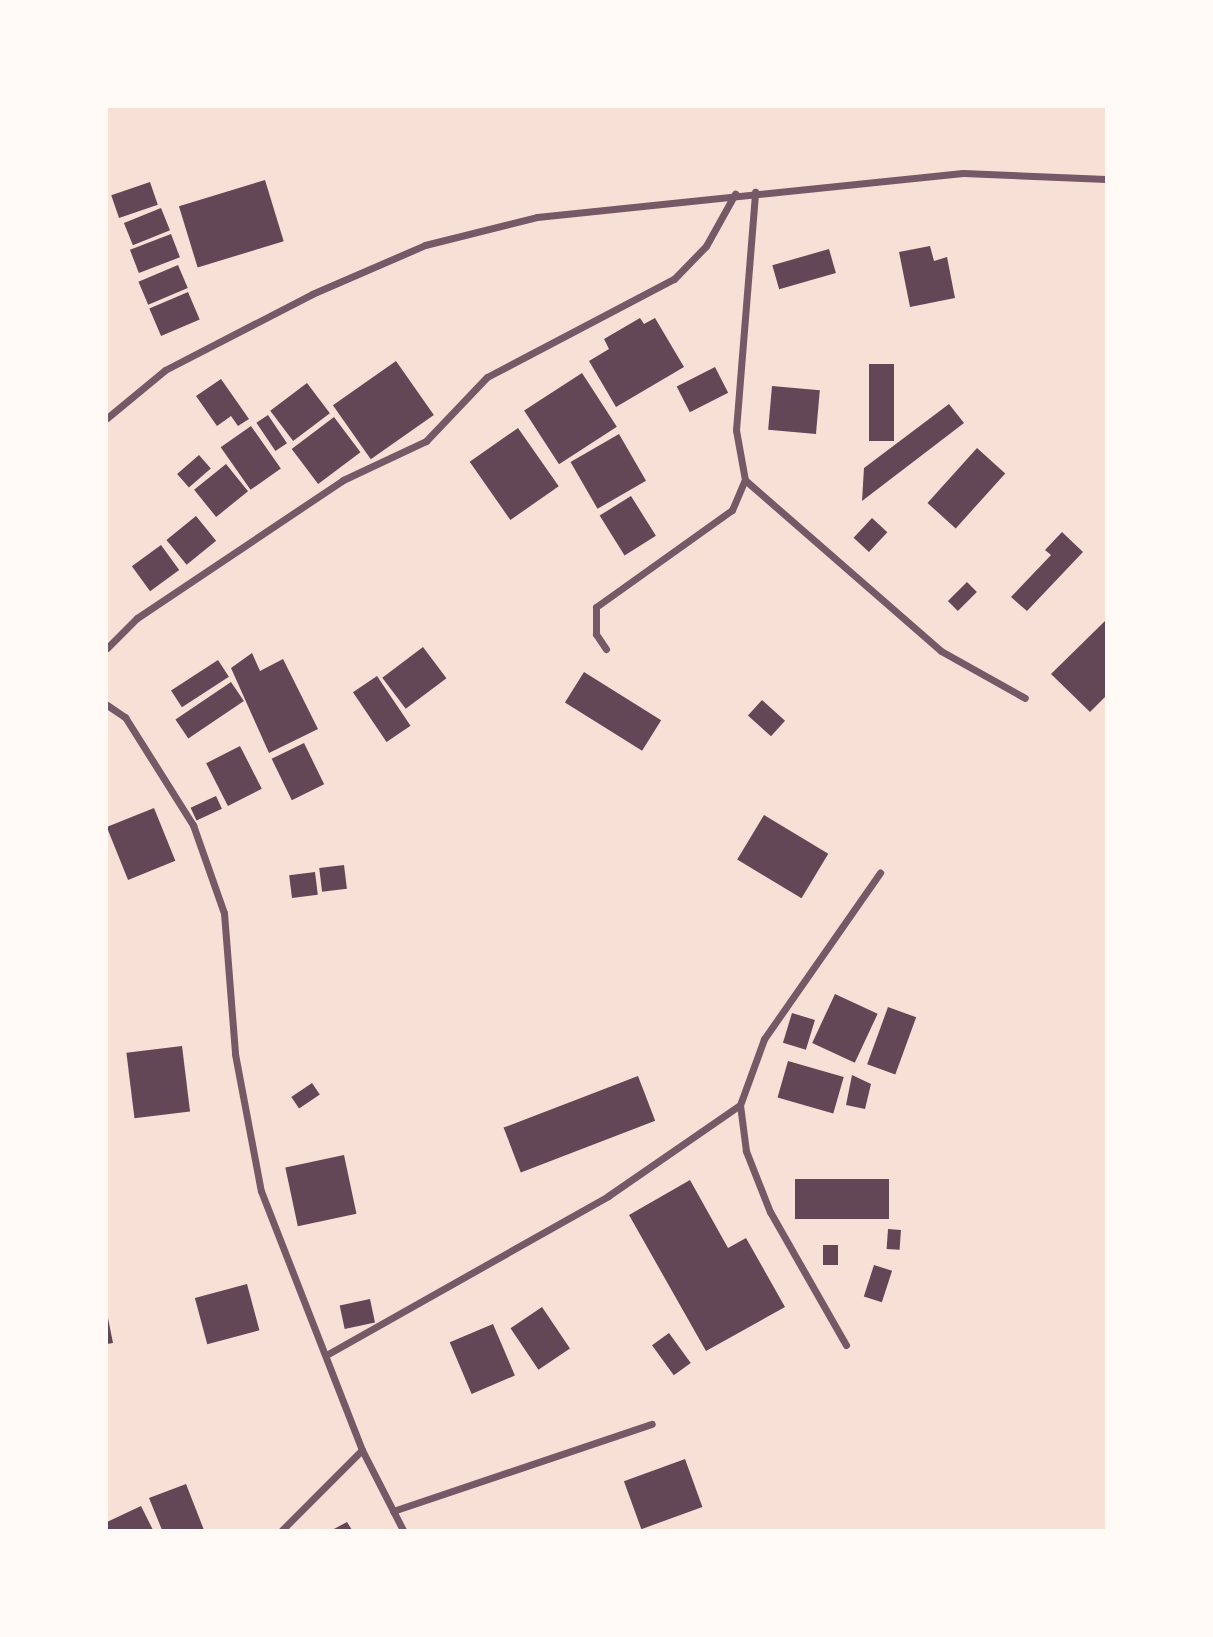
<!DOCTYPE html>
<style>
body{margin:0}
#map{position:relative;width:1213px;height:1637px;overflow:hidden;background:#f7e1d7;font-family:"Work Sans",sans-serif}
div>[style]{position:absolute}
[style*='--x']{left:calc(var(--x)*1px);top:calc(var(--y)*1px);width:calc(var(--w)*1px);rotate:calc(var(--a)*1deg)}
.building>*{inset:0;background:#644757;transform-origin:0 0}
.minor>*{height:7px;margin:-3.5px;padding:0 3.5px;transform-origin:3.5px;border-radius:3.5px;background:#755966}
span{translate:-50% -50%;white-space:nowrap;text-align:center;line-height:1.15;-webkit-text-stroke:7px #fffaf5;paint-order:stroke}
.frame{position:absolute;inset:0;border:108px solid #fffaf5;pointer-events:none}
</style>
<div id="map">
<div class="building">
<div style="left:265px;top:180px;width:64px;height:90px;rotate:73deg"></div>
<div style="left:150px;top:182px;width:24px;height:41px;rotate:71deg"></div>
<div style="left:161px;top:208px;width:24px;height:40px;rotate:68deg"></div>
<div style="left:171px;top:234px;width:25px;height:44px;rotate:69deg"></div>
<div style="clip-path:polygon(930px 246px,934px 261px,947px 257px,955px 298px,910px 307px,899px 252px)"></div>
<div style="left:829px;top:249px;width:25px;height:59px;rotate:74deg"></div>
<div style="left:178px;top:265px;width:25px;height:43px;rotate:67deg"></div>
<div style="left:188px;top:292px;width:30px;height:42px;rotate:67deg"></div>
<div style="clip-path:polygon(640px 318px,644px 324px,655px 318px,684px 367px,616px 407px,589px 361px,609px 349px,604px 339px)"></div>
<div style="left:396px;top:361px;width:66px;height:77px;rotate:55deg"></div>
<div style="left:869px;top:364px;width:25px;height:77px"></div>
<div style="left:715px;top:367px;width:29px;height:43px;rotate:63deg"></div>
<div style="left:582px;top:373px;width:64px;height:69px;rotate:57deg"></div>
<div style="clip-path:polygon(221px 379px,249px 419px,238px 426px,231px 416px,217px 426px,196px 396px)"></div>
<div style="left:307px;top:383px;width:38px;height:46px;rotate:53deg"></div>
<div style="left:772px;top:386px;width:48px;height:44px;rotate:5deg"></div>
<div style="clip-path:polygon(949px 404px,964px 423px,862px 501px,864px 468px)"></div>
<div style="left:268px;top:415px;width:34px;height:14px;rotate:56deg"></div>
<div style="left:334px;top:417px;width:44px;height:53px;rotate:53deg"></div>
<div style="left:251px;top:426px;width:52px;height:37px;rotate:55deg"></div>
<div style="left:518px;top:428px;width:71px;height:59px;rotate:55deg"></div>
<div style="left:619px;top:434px;width:54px;height:56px;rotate:60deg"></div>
<div style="left:977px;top:448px;width:38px;height:74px;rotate:42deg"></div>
<div style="left:199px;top:455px;width:18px;height:29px;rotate:49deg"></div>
<div style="left:226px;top:464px;width:35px;height:41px;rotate:51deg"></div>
<div style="left:631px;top:496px;width:47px;height:37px;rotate:58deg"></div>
<div style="left:196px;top:516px;width:32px;height:38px;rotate:51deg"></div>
<div style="left:872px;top:518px;width:21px;height:27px;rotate:43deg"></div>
<div style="clip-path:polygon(1062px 532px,1083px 552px,1027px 611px,1011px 597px,1051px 555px,1045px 550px)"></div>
<div style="left:161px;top:545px;width:31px;height:36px;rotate:54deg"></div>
<div style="left:967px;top:582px;width:14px;height:27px;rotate:45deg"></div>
<div style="clip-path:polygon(1106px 620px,1106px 696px,1090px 712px,1051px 674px)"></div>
<div style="left:423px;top:647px;width:39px;height:51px;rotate:53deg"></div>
<div style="clip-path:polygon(252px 653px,260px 671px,283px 659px,318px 729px,269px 753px,231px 668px)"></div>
<div style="left:218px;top:660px;width:20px;height:56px;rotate:57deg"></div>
<div style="left:584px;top:672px;width:91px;height:36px;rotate:32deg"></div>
<div style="left:377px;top:676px;width:60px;height:29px;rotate:56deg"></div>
<div style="left:231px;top:682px;width:23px;height:67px;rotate:56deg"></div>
<div style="left:762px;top:700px;width:31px;height:21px;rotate:42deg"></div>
<div style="left:304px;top:743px;width:46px;height:36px;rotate:64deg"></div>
<div style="left:240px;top:746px;width:48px;height:38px;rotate:63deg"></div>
<div style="left:216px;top:796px;width:14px;height:28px;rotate:65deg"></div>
<div style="left:154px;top:808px;width:57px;height:51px;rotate:68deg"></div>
<div style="left:764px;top:815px;width:75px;height:52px;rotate:31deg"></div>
<div style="left:344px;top:865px;width:24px;height:25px;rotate:83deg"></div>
<div style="left:315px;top:872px;width:23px;height:26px;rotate:83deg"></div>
<div style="left:835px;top:994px;width:47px;height:54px;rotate:25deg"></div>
<div style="left:888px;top:1007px;width:30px;height:61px;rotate:20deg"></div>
<div style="left:792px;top:1013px;width:24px;height:31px;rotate:17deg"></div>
<div style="left:182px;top:1046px;width:66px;height:56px;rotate:83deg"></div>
<div style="left:788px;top:1061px;width:58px;height:38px;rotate:16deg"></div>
<div style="clip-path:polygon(852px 1075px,871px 1084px,865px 1109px,846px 1105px)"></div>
<div style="left:638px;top:1076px;width:48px;height:144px;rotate:69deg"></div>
<div style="left:312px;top:1083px;width:14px;height:25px;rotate:56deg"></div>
<div style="left:344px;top:1155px;width:60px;height:60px;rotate:78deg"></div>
<div style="left:889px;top:1179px;width:40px;height:94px;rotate:90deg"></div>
<div style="clip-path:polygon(690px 1180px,728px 1248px,746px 1238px,785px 1307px,706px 1351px,629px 1215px)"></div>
<div style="left:888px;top:1229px;width:13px;height:20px;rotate:4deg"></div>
<div style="left:823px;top:1245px;width:15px;height:20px"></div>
<div style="left:874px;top:1265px;width:19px;height:33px;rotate:18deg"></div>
<div style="left:247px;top:1284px;width:48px;height:54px;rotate:75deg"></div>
<div style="left:370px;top:1299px;width:24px;height:31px;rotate:78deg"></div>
<div style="left:542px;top:1307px;width:50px;height:38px;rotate:56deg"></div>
<div style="clip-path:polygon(108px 1318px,113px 1343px,107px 1344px,107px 1319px)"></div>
<div style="left:493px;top:1324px;width:56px;height:47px;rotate:67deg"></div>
<div style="left:669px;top:1333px;width:37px;height:21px;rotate:54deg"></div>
<div style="left:685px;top:1459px;width:51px;height:65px;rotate:70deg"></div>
<div style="clip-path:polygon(186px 1484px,204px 1530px,162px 1530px,149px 1498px)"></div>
<div style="clip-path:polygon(141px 1506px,153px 1530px,107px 1530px,107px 1522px)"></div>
<div style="clip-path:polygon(347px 1522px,352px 1530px,332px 1530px)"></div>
</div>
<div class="minor">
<div style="--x:107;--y:418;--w:75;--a:-39.6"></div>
<div style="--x:165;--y:370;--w:165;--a:-27.3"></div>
<div style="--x:312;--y:294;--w:123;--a:-23.4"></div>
<div style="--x:425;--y:245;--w:115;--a:-14"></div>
<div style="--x:537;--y:217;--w:428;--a:-5.9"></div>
<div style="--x:963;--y:173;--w:143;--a:2.4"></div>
<div style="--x:745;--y:480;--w:260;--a:41.1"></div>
<div style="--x:941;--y:651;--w:96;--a:29.2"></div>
<div style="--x:107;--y:648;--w:42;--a:-45"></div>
<div style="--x:137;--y:618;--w:248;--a:-33.8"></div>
<div style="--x:343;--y:480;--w:92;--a:-25.2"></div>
<div style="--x:426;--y:441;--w:88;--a:-46.4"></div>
<div style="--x:487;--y:377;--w:211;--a:-27.7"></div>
<div style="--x:674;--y:279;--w:46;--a:-45.9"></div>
<div style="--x:706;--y:246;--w:60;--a:-60.9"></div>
<div style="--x:606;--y:649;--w:18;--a:-124"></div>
<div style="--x:596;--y:634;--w:27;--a:-90"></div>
<div style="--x:596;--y:607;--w:167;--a:-35.5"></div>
<div style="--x:732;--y:510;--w:33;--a:-67"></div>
<div style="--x:745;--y:480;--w:51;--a:-100.2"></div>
<div style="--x:736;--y:430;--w:239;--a:-85.4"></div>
<div style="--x:107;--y:705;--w:22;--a:34"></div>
<div style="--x:125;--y:717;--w:128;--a:57.8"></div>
<div style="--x:193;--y:825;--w:93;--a:70.6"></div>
<div style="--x:224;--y:913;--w:141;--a:85.5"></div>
<div style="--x:235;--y:1054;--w:139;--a:79.3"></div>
<div style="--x:261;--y:1191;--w:278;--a:68.7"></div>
<div style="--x:362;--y:1450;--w:90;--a:62.9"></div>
<div style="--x:846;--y:1345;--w:153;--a:-119.7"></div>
<div style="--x:770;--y:1212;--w:66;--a:-111.5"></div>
<div style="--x:746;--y:1151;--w:46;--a:-97.4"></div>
<div style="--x:740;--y:1105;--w:70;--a:-70"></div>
<div style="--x:764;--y:1039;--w:203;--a:-55.1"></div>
<div style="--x:328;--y:1354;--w:322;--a:-29.4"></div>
<div style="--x:608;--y:1196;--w:160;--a:-34.6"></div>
<div style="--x:393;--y:1511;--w:273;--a:-18.6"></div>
<div style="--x:282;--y:1530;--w:113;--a:-45"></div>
</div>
<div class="frame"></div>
</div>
